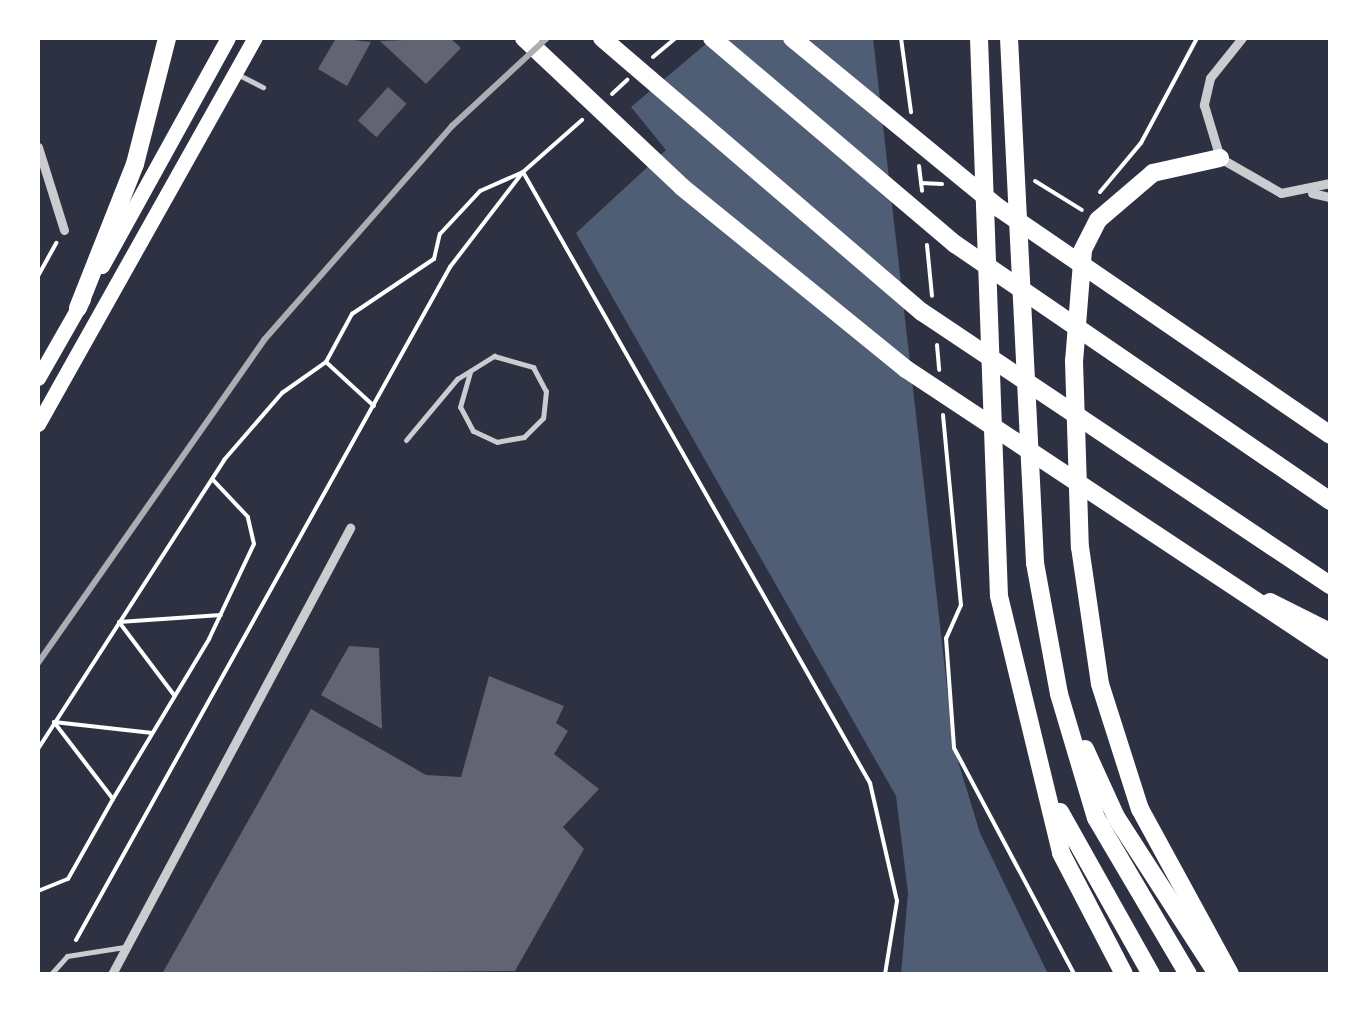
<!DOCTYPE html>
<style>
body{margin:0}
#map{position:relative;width:1368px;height:1012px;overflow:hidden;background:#2d3142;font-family:Roboto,sans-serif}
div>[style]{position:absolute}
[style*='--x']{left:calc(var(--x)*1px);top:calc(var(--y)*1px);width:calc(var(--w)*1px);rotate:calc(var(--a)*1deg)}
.water>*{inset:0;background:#4f5d75}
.building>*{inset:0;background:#626471;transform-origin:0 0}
.path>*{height:4px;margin:-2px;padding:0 2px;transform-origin:2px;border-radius:2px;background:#fff}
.service>*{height:5px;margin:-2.5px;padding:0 2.5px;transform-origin:2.5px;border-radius:2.5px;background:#caccd0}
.minor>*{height:9px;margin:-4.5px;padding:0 4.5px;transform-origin:4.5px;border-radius:4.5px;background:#caccd0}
.primary>*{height:15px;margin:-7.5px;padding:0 7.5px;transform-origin:7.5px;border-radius:7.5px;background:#fff}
.motorway>*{height:18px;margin:-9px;padding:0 9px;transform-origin:9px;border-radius:9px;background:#fff}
.rail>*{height:6px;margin:-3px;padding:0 3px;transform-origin:3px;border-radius:3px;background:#abadb3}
span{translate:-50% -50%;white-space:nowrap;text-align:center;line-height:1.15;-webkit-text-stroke:10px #fff;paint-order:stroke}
.frame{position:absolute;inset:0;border:40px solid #fff;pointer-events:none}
</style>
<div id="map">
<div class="water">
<div style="clip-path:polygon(713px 38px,873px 38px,954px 748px,980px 833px,1048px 974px,901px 974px,908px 893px,896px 796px,576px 233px,666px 150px,631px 107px)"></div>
</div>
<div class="building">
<div style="clip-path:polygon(336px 38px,371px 42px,347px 86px,318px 69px)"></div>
<div style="clip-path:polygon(450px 38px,461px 48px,426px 84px,380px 41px)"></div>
<div style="left:388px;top:87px;width:25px;height:45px;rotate:42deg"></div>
<div style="clip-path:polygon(349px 646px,379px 648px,382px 729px,321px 695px)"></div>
<div style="clip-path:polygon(489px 676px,564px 706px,556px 723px,568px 731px,554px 754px,599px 789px,563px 827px,584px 849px,515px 971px,162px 974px,311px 709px,426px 775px,461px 777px)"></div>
</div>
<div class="path">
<div style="--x:901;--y:38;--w:75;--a:82.3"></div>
<div style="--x:653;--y:57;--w:30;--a:-40"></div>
<div style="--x:612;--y:94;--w:21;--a:-43"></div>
<div style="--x:919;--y:166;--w:25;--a:83"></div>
<div style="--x:1035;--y:181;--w:55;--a:31.7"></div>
<div style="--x:921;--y:183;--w:21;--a:3"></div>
<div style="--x:1100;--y:192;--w:64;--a:-50.1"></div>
<div style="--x:1141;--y:143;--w:119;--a:-61.9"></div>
<div style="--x:927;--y:245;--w:51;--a:84.4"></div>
<div style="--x:38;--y:276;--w:38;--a:-61"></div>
<div style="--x:937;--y:345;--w:25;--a:85"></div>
<div style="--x:326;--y:362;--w:65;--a:42.5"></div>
<div style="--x:943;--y:415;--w:191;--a:84.6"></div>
<div style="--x:961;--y:605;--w:36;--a:114"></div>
<div style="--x:946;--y:638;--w:110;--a:85.8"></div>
<div style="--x:954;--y:748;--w:256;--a:62"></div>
<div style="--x:174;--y:695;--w:91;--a:-127"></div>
<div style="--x:119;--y:622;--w:102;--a:-3.9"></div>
<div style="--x:38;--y:749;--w:344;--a:-57.2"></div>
<div style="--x:224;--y:460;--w:89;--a:-49.1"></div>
<div style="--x:282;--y:393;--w:54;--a:-35.2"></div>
<div style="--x:326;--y:362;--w:55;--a:-61.6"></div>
<div style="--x:352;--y:314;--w:99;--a:-33.9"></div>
<div style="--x:434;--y:259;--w:26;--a:-77"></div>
<div style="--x:440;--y:234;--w:59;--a:-47.1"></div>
<div style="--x:480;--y:191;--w:47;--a:-23.8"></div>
<div style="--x:523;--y:172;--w:703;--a:60.41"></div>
<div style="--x:870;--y:783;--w:121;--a:77.1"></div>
<div style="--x:897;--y:901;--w:74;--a:99.3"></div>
<div style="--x:113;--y:799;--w:187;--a:-59"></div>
<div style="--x:209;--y:639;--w:105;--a:-64.7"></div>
<div style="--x:254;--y:544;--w:28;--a:-103"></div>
<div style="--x:248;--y:517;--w:51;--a:-133.4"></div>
<div style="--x:38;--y:891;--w:32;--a:-22"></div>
<div style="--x:68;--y:879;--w:92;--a:-60.6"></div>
<div style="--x:113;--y:799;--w:97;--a:-127.5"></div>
<div style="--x:54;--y:722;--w:99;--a:6.4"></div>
<div style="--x:76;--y:940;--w:770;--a:-60.94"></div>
<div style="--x:450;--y:267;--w:120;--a:-52.5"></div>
<div style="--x:523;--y:172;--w:79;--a:-41.4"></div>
</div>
<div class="service">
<div style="--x:239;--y:75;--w:27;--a:27"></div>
<div style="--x:406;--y:440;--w:80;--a:-50.1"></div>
<div style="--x:457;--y:379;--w:44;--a:-31.9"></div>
<div style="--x:494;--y:356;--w:41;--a:15.8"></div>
<div style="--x:533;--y:367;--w:27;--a:62"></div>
<div style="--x:546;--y:391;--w:27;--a:96"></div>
<div style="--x:543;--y:418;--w:27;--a:135"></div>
<div style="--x:524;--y:437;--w:27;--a:170"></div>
<div style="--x:497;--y:442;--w:26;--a:-155"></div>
<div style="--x:473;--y:431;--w:27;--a:-118"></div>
<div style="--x:460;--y:407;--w:37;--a:-74"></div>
<div style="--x:51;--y:974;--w:24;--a:-48"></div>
<div style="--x:67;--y:956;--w:58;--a:-9"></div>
</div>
<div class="minor">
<div style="--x:1242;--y:38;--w:51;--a:128.7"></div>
<div style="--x:1210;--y:78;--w:28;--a:103"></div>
<div style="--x:1204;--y:105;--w:55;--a:73.2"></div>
<div style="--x:1220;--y:158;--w:70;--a:29.8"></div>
<div style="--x:1281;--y:193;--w:50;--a:-11.5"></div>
<div style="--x:38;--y:147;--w:87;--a:72.6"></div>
<div style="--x:1312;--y:193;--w:18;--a:13"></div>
<div style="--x:112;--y:974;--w:506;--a:-61.91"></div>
</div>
<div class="primary">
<div style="--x:102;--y:266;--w:260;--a:-61.1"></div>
<div style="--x:38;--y:378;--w:91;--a:-60.3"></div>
<div style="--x:38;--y:424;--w:443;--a:-60.7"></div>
</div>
<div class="motorway">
<div style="--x:524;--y:38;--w:217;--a:43.3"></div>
<div style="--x:682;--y:187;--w:289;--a:39.1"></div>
<div style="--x:906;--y:369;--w:509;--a:33.53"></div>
<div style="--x:602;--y:38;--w:421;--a:40.6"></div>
<div style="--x:922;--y:312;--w:491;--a:33.8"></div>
<div style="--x:712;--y:38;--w:319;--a:40.3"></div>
<div style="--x:955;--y:244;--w:455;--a:34.4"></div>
<div style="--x:792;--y:38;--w:268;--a:39.4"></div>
<div style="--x:999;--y:208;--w:401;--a:34.4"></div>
<div style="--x:979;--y:38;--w:558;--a:87.95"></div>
<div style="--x:999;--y:596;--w:264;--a:76.4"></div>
<div style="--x:1061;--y:853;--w:136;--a:62.5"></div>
<div style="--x:1009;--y:38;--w:526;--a:87.16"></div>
<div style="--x:1035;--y:563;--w:133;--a:79.6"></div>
<div style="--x:1059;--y:694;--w:129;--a:73.4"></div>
<div style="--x:1096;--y:818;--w:181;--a:59.5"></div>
<div style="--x:1220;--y:158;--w:69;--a:167.4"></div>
<div style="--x:1153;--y:173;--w:72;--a:139.5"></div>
<div style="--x:1098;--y:220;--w:34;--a:117"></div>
<div style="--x:1083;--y:250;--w:111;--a:94.6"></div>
<div style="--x:1074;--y:361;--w:186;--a:88.2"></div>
<div style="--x:1080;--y:547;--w:138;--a:81.7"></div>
<div style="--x:1100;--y:684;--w:131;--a:72.3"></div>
<div style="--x:1140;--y:809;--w:188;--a:61.4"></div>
<div style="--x:78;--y:308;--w:155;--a:-68.4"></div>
<div style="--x:135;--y:164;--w:130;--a:-75.7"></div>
<div style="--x:1270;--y:602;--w:67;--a:26.6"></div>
<div style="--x:1085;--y:749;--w:75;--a:65.5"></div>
<div style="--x:1116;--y:817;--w:187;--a:57.2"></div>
<div style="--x:1060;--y:812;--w:186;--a:60.7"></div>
</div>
<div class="rail">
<div style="--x:38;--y:663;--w:394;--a:-55"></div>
<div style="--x:264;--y:340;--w:285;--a:-48.7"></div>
<div style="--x:452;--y:126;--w:129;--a:-42.8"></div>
</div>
<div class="frame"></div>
</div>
